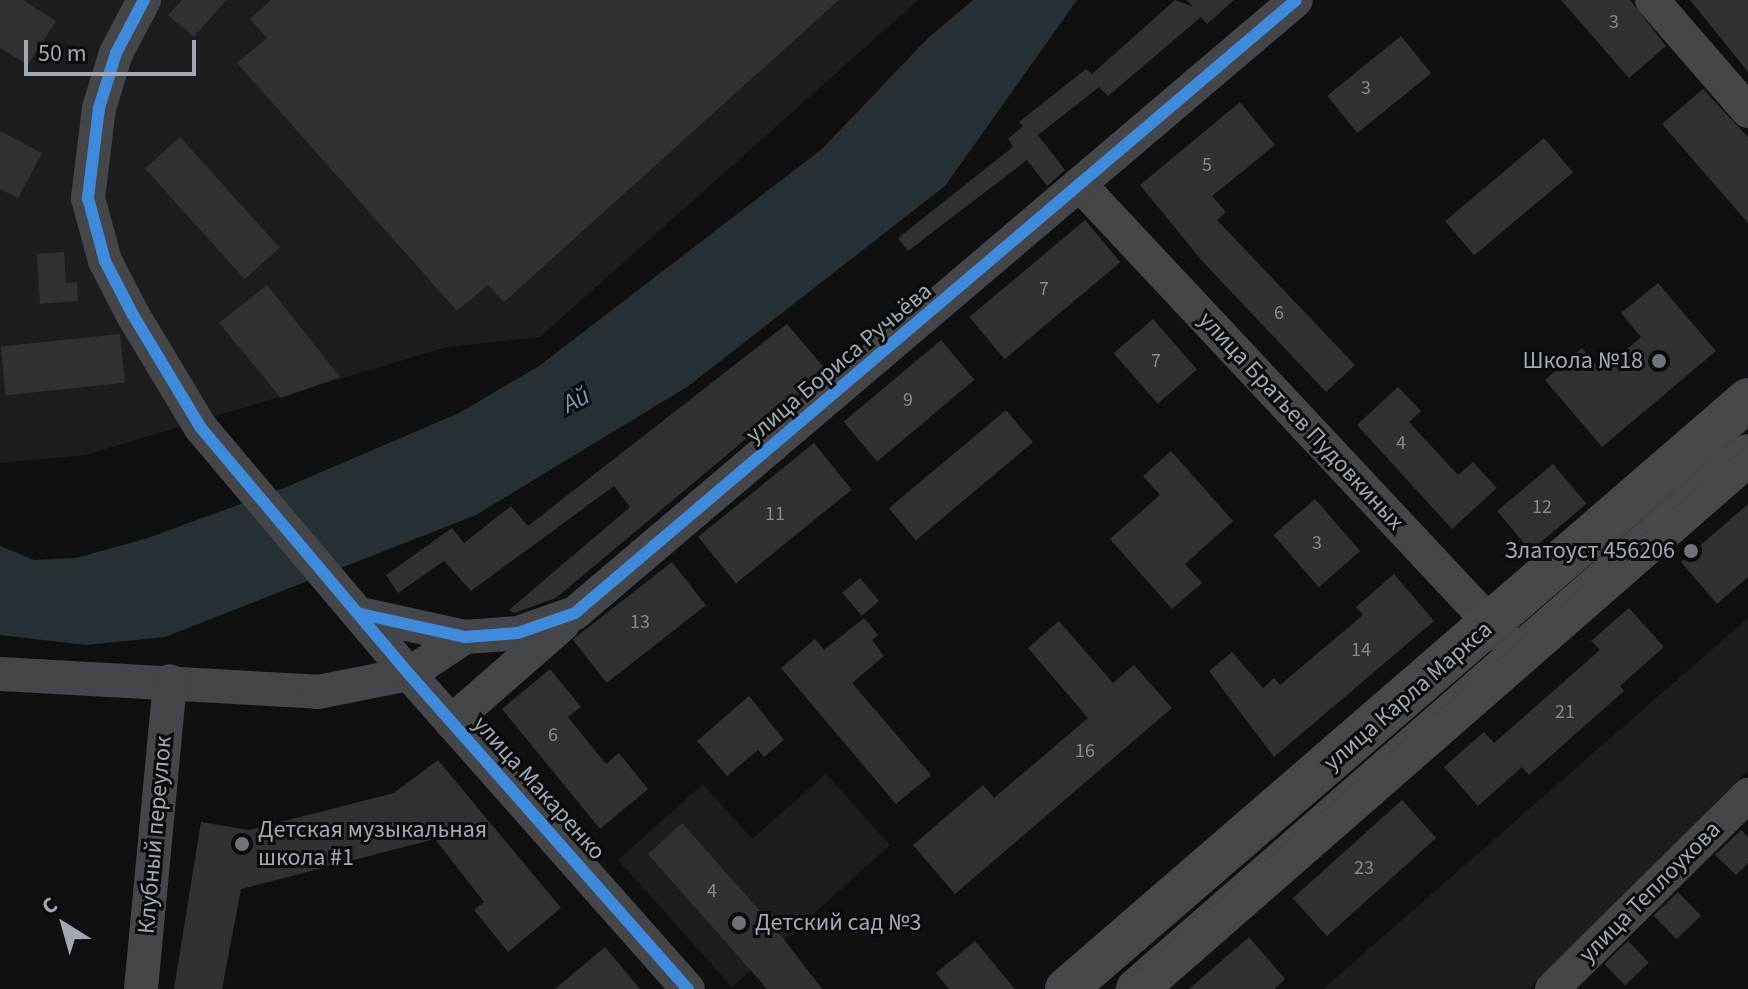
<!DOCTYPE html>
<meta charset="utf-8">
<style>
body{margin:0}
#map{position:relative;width:1748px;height:989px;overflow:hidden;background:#101010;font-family:"Source Sans 3",sans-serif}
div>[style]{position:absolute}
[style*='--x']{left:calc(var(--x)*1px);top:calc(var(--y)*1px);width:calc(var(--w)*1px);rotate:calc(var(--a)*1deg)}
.built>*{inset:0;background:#1d1d1f}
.water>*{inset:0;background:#273135}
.building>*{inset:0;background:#303133;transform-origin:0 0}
.minor>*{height:34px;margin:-17px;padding:0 17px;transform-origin:17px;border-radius:17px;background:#444649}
.major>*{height:42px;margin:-21px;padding:0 21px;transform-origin:21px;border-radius:21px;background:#46484b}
.tram>*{height:2px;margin:-1px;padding:0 1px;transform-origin:1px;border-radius:1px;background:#454649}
.cycleway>*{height:12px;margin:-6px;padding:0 6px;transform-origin:6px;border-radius:6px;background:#408adc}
.dots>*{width:22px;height:22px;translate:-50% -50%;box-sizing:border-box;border:4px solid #0a0b0c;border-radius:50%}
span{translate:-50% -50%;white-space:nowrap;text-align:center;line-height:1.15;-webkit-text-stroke:6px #0a0b0c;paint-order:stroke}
.number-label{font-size:20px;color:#848a92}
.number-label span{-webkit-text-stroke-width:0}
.poi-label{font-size:24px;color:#a0a8b2}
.right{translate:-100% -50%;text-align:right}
.left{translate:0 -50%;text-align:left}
.street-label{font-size:24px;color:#a0a8b2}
.water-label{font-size:26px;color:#769baf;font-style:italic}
.north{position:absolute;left:24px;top:885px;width:80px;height:80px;-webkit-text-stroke:6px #0a0b0c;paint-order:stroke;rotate:323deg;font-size:22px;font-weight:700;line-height:32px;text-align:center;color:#a0a8b2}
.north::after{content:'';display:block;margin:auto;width:28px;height:36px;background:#a0a8b2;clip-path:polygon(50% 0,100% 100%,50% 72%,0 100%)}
.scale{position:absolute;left:24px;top:40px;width:172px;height:36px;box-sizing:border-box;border:4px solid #a0a8b2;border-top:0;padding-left:10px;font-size:24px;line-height:28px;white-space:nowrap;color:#a0a8b2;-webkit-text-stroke:6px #0a0b0c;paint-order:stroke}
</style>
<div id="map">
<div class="built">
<div style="clip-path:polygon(0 0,918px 0,540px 337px,447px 347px,85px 455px,0 463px)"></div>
<div style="clip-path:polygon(1748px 618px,1748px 770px,1529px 989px,1323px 989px)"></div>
<div style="clip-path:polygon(826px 774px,890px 845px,732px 987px,618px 860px,703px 784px,752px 839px)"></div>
</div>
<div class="water">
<div style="clip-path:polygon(973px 0,1077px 0,945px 186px,687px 387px,476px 515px,165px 637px,86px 645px,0 635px,0 546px,34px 560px,76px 558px,148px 538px,284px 488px,459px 413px,539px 366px,822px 149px,927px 39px)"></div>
</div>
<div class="building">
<div style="clip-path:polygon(0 0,23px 0,56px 21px,28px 65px,0 48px)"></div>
<div style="clip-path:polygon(182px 0,226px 0,194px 37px,168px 15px)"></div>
<div style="clip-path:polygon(271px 0,839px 0,504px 302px,488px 285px,457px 311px,237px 63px,267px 38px,250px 19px)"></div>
<div style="clip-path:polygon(1175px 0,1193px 7px,1187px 0,1234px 0,1207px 24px,1201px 17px,1108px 96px,1099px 87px,1038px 135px,1065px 170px,1047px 186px,1027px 160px,908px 251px,898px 238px,1013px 147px,1008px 139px,1023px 126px,1019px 122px,1086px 69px,1092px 74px)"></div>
<div style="clip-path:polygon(1561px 0,1630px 0,1666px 46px,1629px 78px)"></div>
<div style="clip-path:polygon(1690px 0,1748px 0,1748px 72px)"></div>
<div style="left:1401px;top:36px;width:48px;height:95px;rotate:51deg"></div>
<div style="clip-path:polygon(1703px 89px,1748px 137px,1748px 223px,1662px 124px)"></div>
<div style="clip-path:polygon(1240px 102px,1275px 145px,1212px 196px,1226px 212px,1217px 220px,1355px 365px,1326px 392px,1203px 262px,1140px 185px)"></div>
<div style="clip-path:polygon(0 131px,42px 153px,18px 198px,0 189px)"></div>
<div style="left:180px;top:137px;width:149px;height:47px;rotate:48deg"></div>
<div style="left:1544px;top:138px;width:45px;height:129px;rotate:50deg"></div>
<div style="left:1085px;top:220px;width:55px;height:151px;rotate:50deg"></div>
<div style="clip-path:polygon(64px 252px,66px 283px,77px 282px,78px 301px,40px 304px,37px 254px)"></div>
<div style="clip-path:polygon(1658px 283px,1716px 351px,1602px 447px,1545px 380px,1582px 348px,1601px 371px,1641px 337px,1621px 313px)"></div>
<div style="clip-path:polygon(267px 285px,340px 377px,281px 398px,219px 323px)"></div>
<div style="left:1153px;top:319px;width:67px;height:52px;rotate:49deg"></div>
<div style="clip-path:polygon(787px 324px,827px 371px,556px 598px,514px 613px,509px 610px,630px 507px,614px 486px,471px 591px,444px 561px,398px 593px,386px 575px,452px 528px,464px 543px,511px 506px,528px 526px)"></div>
<div style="left:120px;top:334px;width:49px;height:120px;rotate:84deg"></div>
<div style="left:941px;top:340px;width:52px;height:127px;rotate:50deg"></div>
<div style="clip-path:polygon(1398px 387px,1421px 411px,1409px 422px,1458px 475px,1473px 462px,1497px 488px,1452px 529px,1357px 425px)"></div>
<div style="left:1006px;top:410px;width:42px;height:153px;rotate:50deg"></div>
<div style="left:814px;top:443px;width:60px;height:149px;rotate:51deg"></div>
<div style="clip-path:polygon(1171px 451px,1233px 521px,1185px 564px,1202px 583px,1172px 609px,1110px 539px,1160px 495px,1143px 476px)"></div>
<div style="left:1553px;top:464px;width:52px;height:73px;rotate:50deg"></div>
<div style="left:1315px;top:499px;width:69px;height:55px;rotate:49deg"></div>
<div style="clip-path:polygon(1748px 504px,1748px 577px,1717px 604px,1681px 562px)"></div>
<div style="left:672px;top:562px;width:55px;height:126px;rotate:52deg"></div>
<div style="clip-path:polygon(1394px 574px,1434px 621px,1274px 757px,1209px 671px,1232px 652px,1263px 688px,1274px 678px,1280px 685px,1363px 615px,1356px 607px)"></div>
<div style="left:860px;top:578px;width:30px;height:23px;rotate:50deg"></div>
<div style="clip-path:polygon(1629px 608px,1664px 647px,1620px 686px,1624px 691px,1529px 775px,1522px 767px,1478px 806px,1444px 767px,1484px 732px,1494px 743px,1600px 650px,1591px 641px)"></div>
<div style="clip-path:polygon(864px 618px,878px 635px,872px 640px,884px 656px,852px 683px,931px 775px,896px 804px,781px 668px,815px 639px,824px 650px)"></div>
<div style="clip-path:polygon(1059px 621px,1113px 683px,1134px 665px,1172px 708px,955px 894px,913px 845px,983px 785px,994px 798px,1088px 718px,1028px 648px)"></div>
<div style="clip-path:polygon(550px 669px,581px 707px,568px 717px,606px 764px,619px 753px,648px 789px,600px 829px,502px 709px)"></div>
<div style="clip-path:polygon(749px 696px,784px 740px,764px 757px,758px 750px,727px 776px,697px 741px)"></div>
<div style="clip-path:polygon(438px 760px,561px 908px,508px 952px,474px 910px,484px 902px,435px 839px,241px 889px,222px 989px,174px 989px,201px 822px,249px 830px,394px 793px)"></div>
<div style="left:1402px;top:800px;width:51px;height:147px;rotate:48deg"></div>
<div style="clip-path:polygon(682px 823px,776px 929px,822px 989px,767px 989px,648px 854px)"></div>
<div style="clip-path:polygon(1741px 830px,1748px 837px,1748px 863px,1736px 875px,1715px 855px)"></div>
<div style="left:1678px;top:892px;width:33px;height:34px;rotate:46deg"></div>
<div style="clip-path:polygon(1249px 937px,1285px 979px,1274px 989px,1189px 989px)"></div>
<div style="clip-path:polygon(975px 941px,1015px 989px,949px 989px,936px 973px)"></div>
<div style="left:1628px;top:941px;width:30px;height:33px;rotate:46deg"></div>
<div style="clip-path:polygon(605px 947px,640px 989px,555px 989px)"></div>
</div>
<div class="minor">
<div style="--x:144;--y:0;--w:60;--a:117.8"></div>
<div style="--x:116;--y:53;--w:58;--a:107.2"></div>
<div style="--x:99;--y:108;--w:91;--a:97"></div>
<div style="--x:88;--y:198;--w:65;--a:74.9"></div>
<div style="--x:105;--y:261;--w:61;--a:62.6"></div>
<div style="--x:133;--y:315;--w:132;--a:59"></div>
<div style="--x:201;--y:428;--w:322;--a:49.8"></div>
<div style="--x:409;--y:674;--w:421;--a:48.5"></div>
<div style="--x:1652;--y:0;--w:147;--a:49.1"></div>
<div style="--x:1082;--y:187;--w:620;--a:46.89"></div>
<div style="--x:361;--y:614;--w:107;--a:12.5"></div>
<div style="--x:465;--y:637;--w:53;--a:-4.3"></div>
<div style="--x:518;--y:633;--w:60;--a:-19.3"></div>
<div style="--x:575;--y:613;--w:946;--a:-40.37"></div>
<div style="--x:0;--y:674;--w:319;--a:3.2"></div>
<div style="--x:318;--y:692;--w:93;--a:-11.2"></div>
<div style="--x:409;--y:674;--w:67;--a:-33.5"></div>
<div style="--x:451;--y:722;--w:149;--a:-41.2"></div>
<div style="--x:141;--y:989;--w:309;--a:-84.6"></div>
<div style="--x:1552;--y:989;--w:276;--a:-44.7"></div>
</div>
<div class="major">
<div style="--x:1066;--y:989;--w:902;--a:-40.86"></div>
<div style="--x:1137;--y:989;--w:811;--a:-41.15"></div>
</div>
<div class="tram">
<div style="--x:1097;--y:989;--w:860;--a:-40.8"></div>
<div style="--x:1116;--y:989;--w:835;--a:-40.77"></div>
</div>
<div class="cycleway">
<div style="--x:144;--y:0;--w:60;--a:117.8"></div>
<div style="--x:116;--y:53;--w:58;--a:107.2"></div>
<div style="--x:99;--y:108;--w:91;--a:97"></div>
<div style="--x:88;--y:198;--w:65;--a:74.9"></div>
<div style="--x:105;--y:261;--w:61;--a:62.6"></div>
<div style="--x:133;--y:315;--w:132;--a:59"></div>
<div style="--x:201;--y:428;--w:322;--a:49.8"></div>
<div style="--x:409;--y:674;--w:421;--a:48.5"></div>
<div style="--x:361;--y:614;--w:107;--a:12.5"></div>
<div style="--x:465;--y:637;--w:53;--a:-4.3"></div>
<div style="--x:518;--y:633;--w:60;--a:-19.3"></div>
<div style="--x:575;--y:613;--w:946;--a:-40.37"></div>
</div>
<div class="dots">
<div style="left:1659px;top:361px;background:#6e7379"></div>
<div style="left:1691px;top:551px;background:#6e7379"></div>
<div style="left:242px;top:844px;background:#6e7379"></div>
<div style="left:739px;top:923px;background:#6e7379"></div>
</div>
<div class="number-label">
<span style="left:1614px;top:22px">3</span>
<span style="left:1366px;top:88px">3</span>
<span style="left:1207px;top:165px">5</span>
<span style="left:1044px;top:289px">7</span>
<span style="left:1279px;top:313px">6</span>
<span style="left:1156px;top:361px">7</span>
<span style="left:908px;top:400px">9</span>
<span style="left:1401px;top:443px">4</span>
<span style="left:1542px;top:507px">12</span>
<span style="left:775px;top:514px">11</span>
<span style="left:1317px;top:543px">3</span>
<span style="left:640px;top:622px">13</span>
<span style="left:1361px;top:650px">14</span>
<span style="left:1565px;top:712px">21</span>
<span style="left:553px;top:735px">6</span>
<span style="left:1085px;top:751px">16</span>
<span style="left:1364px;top:868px">23</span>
<span style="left:712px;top:891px">4</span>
</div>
<div class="poi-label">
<span class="right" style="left:1643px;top:361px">Школа №18</span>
<span class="right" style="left:1675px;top:551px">Златоуст 456206</span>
<span class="left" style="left:258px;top:844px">Детская музыкальная<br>школа #1</span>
<span class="left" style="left:755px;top:923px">Детский сад №3</span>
</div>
<div class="street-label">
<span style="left:839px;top:363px;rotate:-40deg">улица Бориса Ручьёва</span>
<span style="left:1301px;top:421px;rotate:47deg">улица Братьев Пудовкиных</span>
<span style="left:1408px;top:696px;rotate:-41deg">улица Карла Маркса</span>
<span style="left:539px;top:788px;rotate:48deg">улица Макаренко</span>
<span style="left:155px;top:835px;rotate:-85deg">Клубный переулок</span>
<span style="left:1650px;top:892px;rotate:-45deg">улица Теплоухова</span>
</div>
<div class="water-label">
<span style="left:576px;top:400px;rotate:-28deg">Ай</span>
</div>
<div class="north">С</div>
<div class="scale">50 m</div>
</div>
